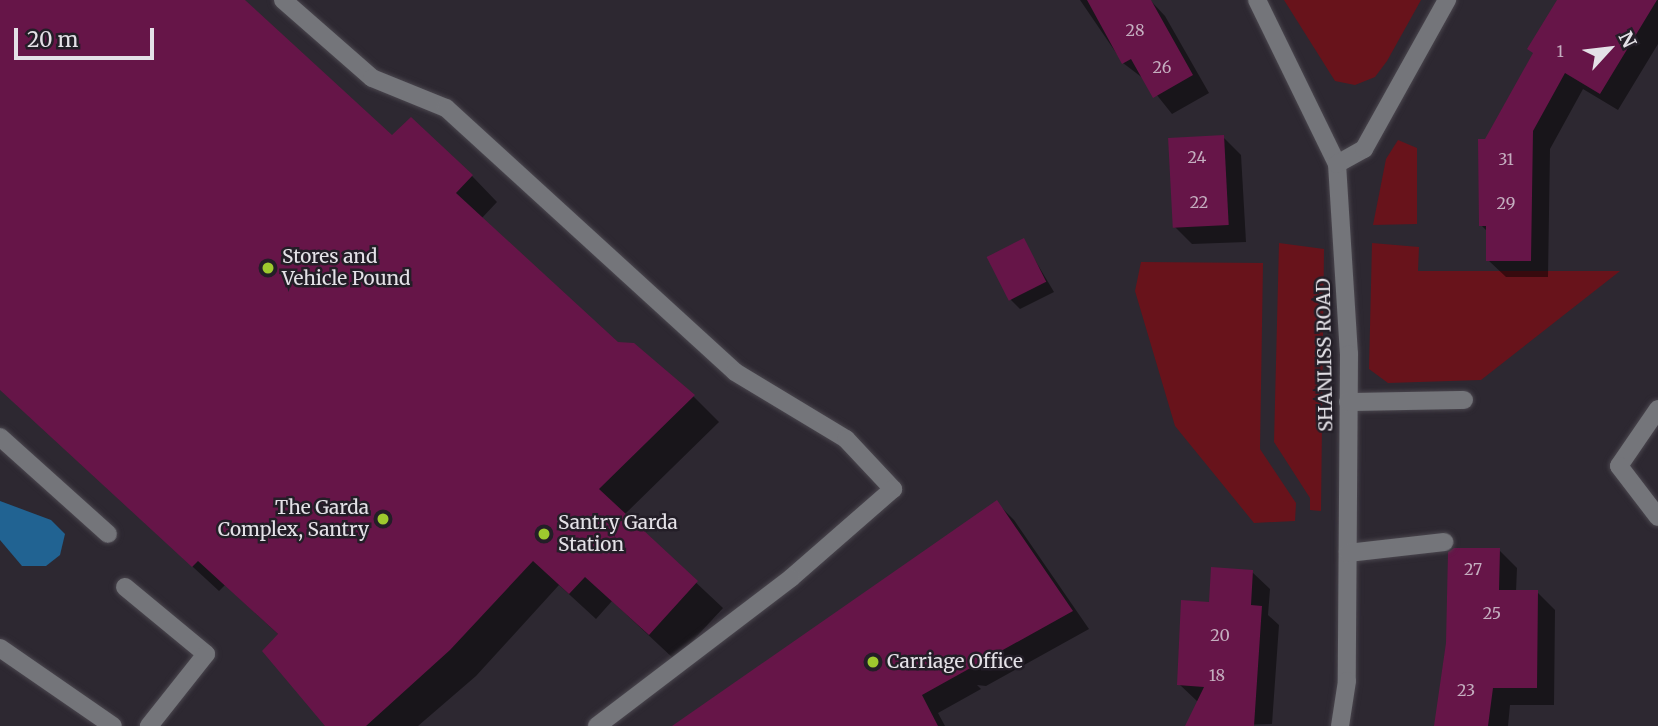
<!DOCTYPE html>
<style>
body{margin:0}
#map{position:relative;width:1658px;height:726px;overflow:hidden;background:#2d2831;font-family:Merriweather,serif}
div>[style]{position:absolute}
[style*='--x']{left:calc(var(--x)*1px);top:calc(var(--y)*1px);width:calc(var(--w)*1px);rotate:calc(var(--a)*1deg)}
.green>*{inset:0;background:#68131b}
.water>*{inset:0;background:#216392}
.shadow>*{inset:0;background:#0007}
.building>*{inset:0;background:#661548;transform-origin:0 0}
.roads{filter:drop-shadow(0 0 2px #4a464e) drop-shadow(0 0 2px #4a464e)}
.minor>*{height:18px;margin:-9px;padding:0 9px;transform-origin:9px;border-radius:9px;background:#74757a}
.dots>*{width:19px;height:19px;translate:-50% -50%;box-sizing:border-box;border:4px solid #231e27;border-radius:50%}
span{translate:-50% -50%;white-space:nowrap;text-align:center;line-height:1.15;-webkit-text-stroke:5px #231e27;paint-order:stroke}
.number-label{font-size:16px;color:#c4aebf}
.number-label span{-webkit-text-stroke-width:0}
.poi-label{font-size:19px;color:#e4e1e7}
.left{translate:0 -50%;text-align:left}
.right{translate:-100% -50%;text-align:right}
.street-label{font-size:19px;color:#e4e1e7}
.north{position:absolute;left:1574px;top:14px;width:70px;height:70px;-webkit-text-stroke:5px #231e27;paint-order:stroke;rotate:63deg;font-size:19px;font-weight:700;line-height:28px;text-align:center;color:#e4e1e7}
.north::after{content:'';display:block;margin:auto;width:24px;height:32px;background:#e4e1e7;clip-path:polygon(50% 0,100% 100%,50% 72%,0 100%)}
.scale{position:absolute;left:14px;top:28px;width:140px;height:32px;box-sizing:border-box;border:4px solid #e4e1e7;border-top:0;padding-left:9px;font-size:21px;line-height:24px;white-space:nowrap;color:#e4e1e7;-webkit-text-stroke:5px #231e27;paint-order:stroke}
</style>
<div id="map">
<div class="green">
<div style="clip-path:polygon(1284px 0,1421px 0,1387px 61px,1375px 77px,1355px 85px,1335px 81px)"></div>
<div style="clip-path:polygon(1398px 140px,1417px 148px,1417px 224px,1373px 225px,1386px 159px)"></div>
<div style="clip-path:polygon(1279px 243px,1324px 249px,1321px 511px,1310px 510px,1310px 498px,1274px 442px)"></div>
<div style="clip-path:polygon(1372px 243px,1419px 247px,1418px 271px,1620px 271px,1481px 380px,1388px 383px,1369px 369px)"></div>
<div style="clip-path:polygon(1141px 262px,1263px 263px,1260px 449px,1296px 503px,1295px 521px,1254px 523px,1175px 426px,1135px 291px)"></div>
</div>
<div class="water">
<div style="clip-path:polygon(0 501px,51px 520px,65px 534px,60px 555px,46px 566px,22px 566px,0 540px)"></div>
</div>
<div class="shadow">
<div style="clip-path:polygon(0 0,242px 0,392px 138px,472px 176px,497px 202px,481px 219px,617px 344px,693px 396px,719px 422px,624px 515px,723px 608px,675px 660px,612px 601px,596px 619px,559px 585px,476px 676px,418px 726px,327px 726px,279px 635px,225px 585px,219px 591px,0 389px)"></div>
<div style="clip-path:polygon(1080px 0,1150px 0,1165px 16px,1209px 93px,1172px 114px,1144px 79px,1123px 63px)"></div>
<div style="clip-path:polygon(1558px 0,1658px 0,1658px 44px,1618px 110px,1583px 89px,1550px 149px,1548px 277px,1506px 277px,1488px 260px,1488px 232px,1481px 225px,1486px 141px,1535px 54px)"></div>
<div style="clip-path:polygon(1223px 137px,1241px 155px,1246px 242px,1192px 244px,1174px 226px)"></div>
<div style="clip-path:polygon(1023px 240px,1054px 292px,1020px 309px,1011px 300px)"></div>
<div style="clip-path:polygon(997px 503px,1014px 520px,1089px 629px,986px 686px,977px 685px,981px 689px,938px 713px,945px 726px,676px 726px)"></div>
<div style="clip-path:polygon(1499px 550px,1517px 568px,1516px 592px,1537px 592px,1555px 610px,1554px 705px,1510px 705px,1508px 726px,1437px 726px)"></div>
<div style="clip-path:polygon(1252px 572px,1270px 589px,1268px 615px,1279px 625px,1272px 724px,1187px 726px,1198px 702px,1179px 684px,1210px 604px)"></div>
</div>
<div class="building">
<div style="clip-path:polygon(0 0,245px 0,392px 135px,411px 117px,473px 175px,456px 193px,618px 342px,634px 343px,695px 395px,599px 489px,698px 581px,649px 635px,585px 577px,569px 594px,533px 561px,450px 650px,366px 726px,325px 726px,262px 651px,278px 634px,198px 561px,192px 567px,0 390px)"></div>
<div style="clip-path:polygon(1087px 0,1151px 0,1193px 75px,1153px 98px,1131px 59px,1122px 64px)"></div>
<div style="clip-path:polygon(1557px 0,1657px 0,1600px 94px,1565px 73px,1533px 131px,1531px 261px,1486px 261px,1486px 226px,1479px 226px,1478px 139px,1485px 139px,1533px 53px,1527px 49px)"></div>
<div style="left:1224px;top:135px;width:90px;height:56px;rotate:87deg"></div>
<div style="left:1024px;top:238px;width:49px;height:42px;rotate:63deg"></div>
<div style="clip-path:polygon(997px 500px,1073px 611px,922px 695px,938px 726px,672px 726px)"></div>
<div style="clip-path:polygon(1454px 548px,1500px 548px,1499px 590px,1538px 590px,1537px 688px,1493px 688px,1488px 726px,1434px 726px,1446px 643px,1448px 552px)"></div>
<div style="clip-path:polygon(1211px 567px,1253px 570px,1251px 605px,1262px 606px,1254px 726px,1185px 726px,1204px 687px,1177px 685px,1181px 600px,1209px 602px)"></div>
</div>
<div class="roads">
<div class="minor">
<div style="--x:283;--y:0;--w:118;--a:41.2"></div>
<div style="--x:372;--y:78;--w:80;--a:22.1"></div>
<div style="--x:446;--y:108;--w:391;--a:42.4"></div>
<div style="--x:735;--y:372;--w:130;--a:31.1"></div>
<div style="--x:846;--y:439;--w:69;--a:46.8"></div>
<div style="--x:893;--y:489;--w:135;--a:138.9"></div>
<div style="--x:791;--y:578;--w:244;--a:142.7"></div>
<div style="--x:1257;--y:0;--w:182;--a:64"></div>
<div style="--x:1337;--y:164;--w:190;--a:86.4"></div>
<div style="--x:1349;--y:354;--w:327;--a:90.4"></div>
<div style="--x:1347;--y:681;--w:46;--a:98.8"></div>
<div style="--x:1337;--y:164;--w:31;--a:-29"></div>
<div style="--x:1364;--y:149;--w:171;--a:-60.9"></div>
<div style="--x:1348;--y:402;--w:116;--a:-1"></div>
<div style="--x:1658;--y:409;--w:69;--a:124.4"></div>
<div style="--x:1619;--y:466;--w:64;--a:52.6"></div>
<div style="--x:0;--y:437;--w:145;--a:41.9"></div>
<div style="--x:1348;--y:553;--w:97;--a:-6.5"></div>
<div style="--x:125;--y:587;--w:105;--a:39.6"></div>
<div style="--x:206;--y:654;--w:92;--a:128.4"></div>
<div style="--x:0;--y:648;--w:137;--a:34.6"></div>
</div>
</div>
<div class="dots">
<div style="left:268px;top:268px;background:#9eca2e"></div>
<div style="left:383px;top:519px;background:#9eca2e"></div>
<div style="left:544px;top:534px;background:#9eca2e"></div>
<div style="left:873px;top:662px;background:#9eca2e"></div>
</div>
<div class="number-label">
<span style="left:1135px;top:30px">28</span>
<span style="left:1560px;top:51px">1</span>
<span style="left:1162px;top:67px">26</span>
<span style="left:1197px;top:157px">24</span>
<span style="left:1506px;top:159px">31</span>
<span style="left:1199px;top:202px">22</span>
<span style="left:1506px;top:203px">29</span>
<span style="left:1473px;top:569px">27</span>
<span style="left:1492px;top:613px">25</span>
<span style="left:1220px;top:635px">20</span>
<span style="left:1217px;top:675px">18</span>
<span style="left:1466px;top:690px">23</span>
</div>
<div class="poi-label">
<span class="left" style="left:282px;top:268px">Stores and<br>Vehicle Pound</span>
<span class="right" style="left:369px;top:519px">The Garda<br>Complex, Santry</span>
<span class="left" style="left:558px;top:534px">Santry Garda<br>Station</span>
<span class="left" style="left:887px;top:662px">Carriage Office</span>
</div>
<div class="street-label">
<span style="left:1325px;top:355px;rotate:-91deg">SHANLISS ROAD</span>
</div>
<div class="north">N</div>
<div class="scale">20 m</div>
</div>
